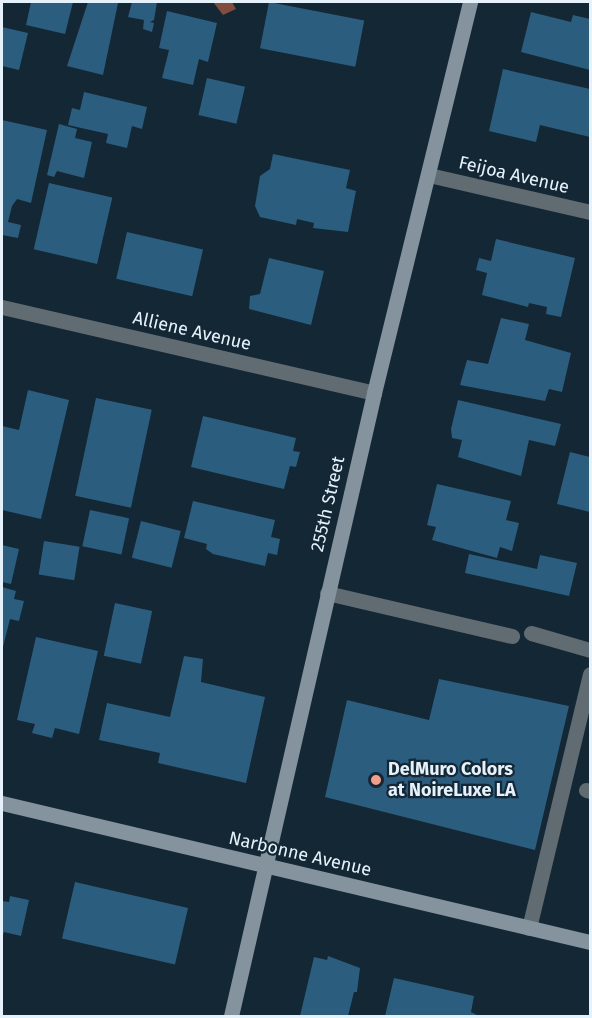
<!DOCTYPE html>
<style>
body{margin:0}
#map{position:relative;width:592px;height:1018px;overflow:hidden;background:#142734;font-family:"Fira Sans",sans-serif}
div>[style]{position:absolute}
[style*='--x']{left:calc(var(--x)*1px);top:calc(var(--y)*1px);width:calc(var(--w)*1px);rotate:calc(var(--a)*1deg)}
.water>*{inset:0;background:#824c3e}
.building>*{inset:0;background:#2b5d7f;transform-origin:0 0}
.lane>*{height:15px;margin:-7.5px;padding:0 7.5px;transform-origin:7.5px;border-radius:7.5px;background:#616b72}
.street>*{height:15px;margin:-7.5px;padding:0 7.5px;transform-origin:7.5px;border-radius:7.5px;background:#616b72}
.secondary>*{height:15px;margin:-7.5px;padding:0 7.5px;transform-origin:7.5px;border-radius:7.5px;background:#84939e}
.dots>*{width:16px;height:16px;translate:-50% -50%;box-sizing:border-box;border:3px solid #142734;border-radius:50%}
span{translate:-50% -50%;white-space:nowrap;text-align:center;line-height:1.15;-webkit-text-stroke:4.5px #142734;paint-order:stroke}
.street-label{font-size:18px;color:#e6f2fb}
.poi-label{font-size:18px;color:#e6f2fb;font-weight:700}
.left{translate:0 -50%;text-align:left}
.frame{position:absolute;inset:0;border:3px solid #e6f2fb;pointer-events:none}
</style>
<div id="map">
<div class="water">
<div style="clip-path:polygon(213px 2px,232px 2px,236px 9px,223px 15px)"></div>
</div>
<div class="building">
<div style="clip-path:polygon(31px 2px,73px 2px,65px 34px,26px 25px)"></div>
<div style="clip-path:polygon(88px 2px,118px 3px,103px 75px,67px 66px)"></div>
<div style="clip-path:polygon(132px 2px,157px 2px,154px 20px,150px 22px,154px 23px,152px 32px,143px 29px,144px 20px,128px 17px)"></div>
<div style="left:269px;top:2px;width:97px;height:47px;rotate:11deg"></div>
<div style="clip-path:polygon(167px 11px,217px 23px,208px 62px,199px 59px,193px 85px,162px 78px,169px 50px,159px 48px)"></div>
<div style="clip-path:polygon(531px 12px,571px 22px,573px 15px,590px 19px,590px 70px,521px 52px)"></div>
<div style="clip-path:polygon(2px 27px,28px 33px,19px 70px,2px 66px)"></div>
<div style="clip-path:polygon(503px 69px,590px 89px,590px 137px,540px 125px,536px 142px,489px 131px)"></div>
<div style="left:207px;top:78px;width:39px;height:38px;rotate:13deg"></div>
<div style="clip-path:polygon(84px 92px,147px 107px,142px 129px,132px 126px,127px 148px,106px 143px,108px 134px,68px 125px,72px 108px,80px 110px)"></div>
<div style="clip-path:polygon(2px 120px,47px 130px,31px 203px,17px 199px,12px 206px,8px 222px,21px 225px,18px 238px,2px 235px)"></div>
<div style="clip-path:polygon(59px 124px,77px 129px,75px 138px,92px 142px,84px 178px,57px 171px,54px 177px,47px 175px)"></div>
<div style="clip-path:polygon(273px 154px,350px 170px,346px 188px,356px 191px,348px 232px,313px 228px,314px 223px,297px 219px,296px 225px,260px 217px,255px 206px,260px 176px,270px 169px)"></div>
<div style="left:49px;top:183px;width:65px;height:68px;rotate:13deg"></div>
<div style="left:127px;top:232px;width:78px;height:48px;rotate:13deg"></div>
<div style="clip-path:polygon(496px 239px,575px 258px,561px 317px,546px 314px,547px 307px,529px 303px,528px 307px,482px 295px,487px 273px,476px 270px,479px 258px,491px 261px)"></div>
<div style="clip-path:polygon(269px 258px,324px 271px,311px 325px,249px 309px,250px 296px,260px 294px)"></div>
<div style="clip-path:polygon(501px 318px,529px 324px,525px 340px,571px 353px,562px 392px,549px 389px,545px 401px,460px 385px,467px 360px,488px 364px)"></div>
<div style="clip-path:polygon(28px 390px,69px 400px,41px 519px,2px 510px,2px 426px,19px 430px)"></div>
<div style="left:96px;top:398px;width:57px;height:100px;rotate:12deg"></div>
<div style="clip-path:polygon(458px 400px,561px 424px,555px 446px,529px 440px,521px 476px,458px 457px,462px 440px,452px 438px,451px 429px)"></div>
<div style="clip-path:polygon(203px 416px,296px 438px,293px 451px,300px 452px,296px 467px,290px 466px,284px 489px,191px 467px)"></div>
<div style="clip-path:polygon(570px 452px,590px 457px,590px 512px,557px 504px)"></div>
<div style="clip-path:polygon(437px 484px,511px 501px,506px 520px,519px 523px,512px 551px,500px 547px,497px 558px,432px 540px,436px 527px,427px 525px)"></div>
<div style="clip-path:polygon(193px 501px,275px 520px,271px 537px,280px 539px,277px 555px,268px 553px,265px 566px,213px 554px,206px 549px,207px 544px,184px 538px)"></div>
<div style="left:90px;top:510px;width:40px;height:37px;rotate:12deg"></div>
<div style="left:141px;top:521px;width:41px;height:38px;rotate:14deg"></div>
<div style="left:44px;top:541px;width:36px;height:34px;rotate:9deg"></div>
<div style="clip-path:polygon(2px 545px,19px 549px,11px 584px,2px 582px)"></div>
<div style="clip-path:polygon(469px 554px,537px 569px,540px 555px,577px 563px,569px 596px,465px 573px)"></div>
<div style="clip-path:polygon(2px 587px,16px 591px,14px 599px,24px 601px,19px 621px,10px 619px,2px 651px)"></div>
<div style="left:115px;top:603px;width:38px;height:54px;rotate:12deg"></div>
<div style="clip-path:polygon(36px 637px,98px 651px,79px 734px,55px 728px,52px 738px,32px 733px,35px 724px,17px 720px)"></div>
<div style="clip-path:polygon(184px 656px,203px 659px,201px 682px,265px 697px,246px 783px,158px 763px,160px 753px,99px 740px,107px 703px,170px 717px)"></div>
<div style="clip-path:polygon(439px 679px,569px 706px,535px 850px,325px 797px,347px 700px,429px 720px)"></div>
<div style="left:75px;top:882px;width:116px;height:58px;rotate:13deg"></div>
<div style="clip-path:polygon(10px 896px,29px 900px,21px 936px,4px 932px,2px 938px,2px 901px,9px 902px)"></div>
<div style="clip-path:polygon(328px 956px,360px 968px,357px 992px,354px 992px,348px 1016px,300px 1016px,314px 957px,327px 960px)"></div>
<div style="clip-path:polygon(394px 978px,474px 996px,471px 1012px,479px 1016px,385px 1016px)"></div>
</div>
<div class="lane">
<div style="--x:327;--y:593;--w:190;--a:13.1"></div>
<div style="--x:531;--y:633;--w:61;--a:16.1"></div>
<div style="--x:586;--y:790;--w:4;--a:14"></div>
<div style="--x:529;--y:928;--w:261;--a:-76.5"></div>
</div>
<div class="street">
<div style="--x:429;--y:175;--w:165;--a:12.9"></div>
<div style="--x:2;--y:307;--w:382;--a:13"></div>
</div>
<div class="secondary">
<div style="--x:2;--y:803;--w:604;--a:13.3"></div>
<div style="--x:231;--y:1016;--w:639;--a:-77.07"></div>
<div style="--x:374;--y:393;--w:403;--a:-76.2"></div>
</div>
<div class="dots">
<div style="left:376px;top:780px;background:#f49e87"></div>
</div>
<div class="street-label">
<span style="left:514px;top:175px;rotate:13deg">Feijoa Avenue</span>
<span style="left:192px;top:331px;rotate:13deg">Alliene Avenue</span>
<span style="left:328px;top:504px;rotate:-77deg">255th Street</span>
<span style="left:300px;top:854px;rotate:13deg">Narbonne Avenue</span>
</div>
<div class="poi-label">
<span class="left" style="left:388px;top:780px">DelMuro Colors<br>at NoireLuxe LA</span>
</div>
<div class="frame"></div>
</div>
